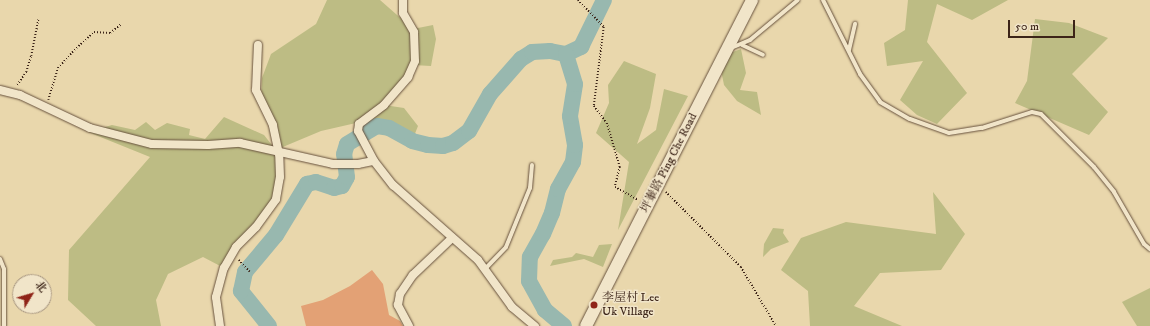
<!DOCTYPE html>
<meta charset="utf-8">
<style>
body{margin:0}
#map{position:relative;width:1150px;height:326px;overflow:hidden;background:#e9d7ac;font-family:"IM FELL DW Pica","Noto Serif SC",serif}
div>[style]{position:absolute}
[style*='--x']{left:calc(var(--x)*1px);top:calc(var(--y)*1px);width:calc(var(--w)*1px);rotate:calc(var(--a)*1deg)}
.green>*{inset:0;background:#bdbc84}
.river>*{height:16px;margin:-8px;padding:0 8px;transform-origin:8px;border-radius:8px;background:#98b8af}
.building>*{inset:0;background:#e3a175}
.path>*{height:1.5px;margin-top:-0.75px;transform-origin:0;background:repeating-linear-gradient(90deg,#3c2418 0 1px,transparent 0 3px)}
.roads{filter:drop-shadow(0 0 1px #67513d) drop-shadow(0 0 1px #67513d)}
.lane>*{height:4px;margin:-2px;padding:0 2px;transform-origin:2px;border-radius:2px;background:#f1e5c9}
.street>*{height:8px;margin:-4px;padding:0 4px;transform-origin:4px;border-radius:4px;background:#f1e5c9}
.secondary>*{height:12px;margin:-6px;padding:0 6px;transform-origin:6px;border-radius:6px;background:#f1e5c9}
.dots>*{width:11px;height:11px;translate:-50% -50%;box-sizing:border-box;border:2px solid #f1e5c9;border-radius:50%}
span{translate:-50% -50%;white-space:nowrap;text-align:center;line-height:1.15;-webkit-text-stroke:3px #f1e5c9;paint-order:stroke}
.street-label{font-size:12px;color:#3c2418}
.poi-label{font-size:12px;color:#3c2418}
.left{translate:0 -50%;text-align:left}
.north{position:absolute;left:12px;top:274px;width:40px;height:40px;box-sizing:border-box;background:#f1e5c9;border:1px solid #a99882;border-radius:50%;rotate:52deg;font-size:11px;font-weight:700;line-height:16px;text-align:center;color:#3c2418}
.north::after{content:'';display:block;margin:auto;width:14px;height:18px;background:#8f2418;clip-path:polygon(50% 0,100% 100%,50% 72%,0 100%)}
.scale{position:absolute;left:1008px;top:20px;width:67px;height:18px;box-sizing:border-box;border:2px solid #3c2418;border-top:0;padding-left:5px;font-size:12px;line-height:14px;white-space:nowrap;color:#3c2418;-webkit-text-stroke:3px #f1e5c9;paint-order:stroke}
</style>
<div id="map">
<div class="green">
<div style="clip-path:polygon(327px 0,380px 0,413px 29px,433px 25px,436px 39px,431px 66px,413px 65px,384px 105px,404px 108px,418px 126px,412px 141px,383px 127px,377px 126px,365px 132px,356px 123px,321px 131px,278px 149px,261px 100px,262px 78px,271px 54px,316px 24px)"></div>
<div style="clip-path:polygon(908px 0,1008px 0,972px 20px,937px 4px,927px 42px,967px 93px,937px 124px,917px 115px,900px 100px,923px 61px,887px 66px,884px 43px,905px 30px)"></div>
<div style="clip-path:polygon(1035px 19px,1069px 23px,1108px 38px,1072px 74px,1108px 112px,1089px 135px,1015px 103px,1027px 81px)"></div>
<div style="clip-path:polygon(741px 49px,746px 73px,740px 90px,757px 92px,761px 115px,737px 101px,724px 85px,721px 70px,730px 53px)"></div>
<div style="clip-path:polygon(624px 61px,656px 74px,650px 108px,637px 144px,656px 130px,664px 89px,688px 96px,618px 230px,629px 162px,596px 133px,609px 103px,608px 85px)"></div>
<div style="clip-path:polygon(224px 117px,264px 135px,279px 154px,273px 203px,224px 268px,203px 257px,168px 274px,156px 300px,161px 326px,96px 326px,68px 300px,69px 250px,150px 157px,88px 132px,112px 125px,135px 130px,146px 122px,155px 130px,167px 123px,190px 129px,189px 135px,205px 139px)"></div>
<div style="clip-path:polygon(933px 192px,965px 234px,941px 270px,880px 273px,854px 306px,902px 326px,810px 326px,808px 291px,781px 270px,801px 238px,846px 222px,936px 234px)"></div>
<div style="clip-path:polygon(773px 228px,784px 229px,783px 233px,789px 242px,771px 249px,763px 257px,764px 244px)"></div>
<div style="clip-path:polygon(612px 244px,603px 267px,584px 259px,550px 266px,553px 260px,572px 257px,576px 253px,593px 257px,599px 245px)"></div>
<div style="clip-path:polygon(1150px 288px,1150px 326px,1137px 326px,1122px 302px)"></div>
</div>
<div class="river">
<div style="--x:269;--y:326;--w:45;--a:-128.7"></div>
<div style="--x:241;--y:291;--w:19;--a:-78"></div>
<div style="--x:245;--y:272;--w:48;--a:-50"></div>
<div style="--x:276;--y:235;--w:60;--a:-58.7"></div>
<div style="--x:307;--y:184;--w:9;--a:-13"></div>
<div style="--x:316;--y:182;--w:19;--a:18"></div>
<div style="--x:334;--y:188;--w:8;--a:-14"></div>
<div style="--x:342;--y:186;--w:10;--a:-61"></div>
<div style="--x:347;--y:177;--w:23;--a:-97"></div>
<div style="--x:344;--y:154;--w:10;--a:-73"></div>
<div style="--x:347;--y:144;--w:35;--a:-31"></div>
<div style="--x:377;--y:126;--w:12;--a:9"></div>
<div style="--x:389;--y:128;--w:26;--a:29"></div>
<div style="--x:412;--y:141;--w:16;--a:14"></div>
<div style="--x:428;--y:145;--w:15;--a:4"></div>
<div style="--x:443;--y:146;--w:10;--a:-17"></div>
<div style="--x:453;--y:143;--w:20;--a:-37"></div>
<div style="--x:469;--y:131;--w:43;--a:-60.4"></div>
<div style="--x:490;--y:94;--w:47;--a:-48.5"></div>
<div style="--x:521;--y:59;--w:13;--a:-32"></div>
<div style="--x:532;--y:52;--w:18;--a:-3"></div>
<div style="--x:550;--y:51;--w:16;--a:11"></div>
<div style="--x:566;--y:54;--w:17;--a:-25"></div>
<div style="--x:581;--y:47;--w:52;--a:-63.9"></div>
<div style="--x:564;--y:326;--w:25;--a:-140"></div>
<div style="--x:545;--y:310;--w:33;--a:-119"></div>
<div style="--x:529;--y:281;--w:24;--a:-88"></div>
<div style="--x:530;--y:257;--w:26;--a:-61"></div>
<div style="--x:543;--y:234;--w:23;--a:-67"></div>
<div style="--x:552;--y:213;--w:25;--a:-76"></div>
<div style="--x:558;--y:189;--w:31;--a:-61"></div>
<div style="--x:573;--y:162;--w:17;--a:-83"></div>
<div style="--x:575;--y:145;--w:29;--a:-100"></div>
<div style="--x:570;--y:116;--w:32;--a:-81"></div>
<div style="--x:575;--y:84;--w:31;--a:-107"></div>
</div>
<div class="building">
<div style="clip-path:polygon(372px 270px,383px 284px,389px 315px,400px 321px,403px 326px,306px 326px,301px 306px,323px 300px,350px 286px)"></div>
</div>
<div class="path">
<div style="--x:578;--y:0;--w:37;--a:46"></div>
<div style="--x:604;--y:27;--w:80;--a:97.2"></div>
<div style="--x:594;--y:106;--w:21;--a:53"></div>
<div style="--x:607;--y:123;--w:46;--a:73.5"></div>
<div style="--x:620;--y:167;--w:21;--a:104"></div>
<div style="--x:615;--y:187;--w:26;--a:29"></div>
<div style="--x:17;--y:85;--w:16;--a:-55"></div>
<div style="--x:26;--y:72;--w:17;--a:-73"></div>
<div style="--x:31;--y:56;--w:37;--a:-79"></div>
<div style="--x:48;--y:100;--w:34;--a:-73"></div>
<div style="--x:58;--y:68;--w:24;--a:-48"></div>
<div style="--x:74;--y:50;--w:27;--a:-42"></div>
<div style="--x:94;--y:32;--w:16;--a:4"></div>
<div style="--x:110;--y:33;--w:14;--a:-39"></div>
<div style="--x:666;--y:192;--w:106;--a:45"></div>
<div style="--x:741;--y:267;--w:69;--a:59.3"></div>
<div style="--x:239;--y:260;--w:16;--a:47"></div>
</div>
<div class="roads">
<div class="lane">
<div style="--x:823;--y:0;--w:83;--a:63.4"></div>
<div style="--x:860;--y:74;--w:34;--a:54"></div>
<div style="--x:880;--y:102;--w:34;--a:30"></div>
<div style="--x:910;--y:119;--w:41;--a:19.7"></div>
<div style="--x:949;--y:133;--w:33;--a:-9"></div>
<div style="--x:982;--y:128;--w:52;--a:-17.7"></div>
<div style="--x:1032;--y:112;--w:9;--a:13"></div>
<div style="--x:1041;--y:114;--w:75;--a:45"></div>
<div style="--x:1094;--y:167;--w:32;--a:51"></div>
<div style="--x:1114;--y:192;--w:60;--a:60"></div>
<div style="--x:1144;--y:244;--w:8;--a:40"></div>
<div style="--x:742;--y:45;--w:23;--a:25"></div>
<div style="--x:731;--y:48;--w:21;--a:-23"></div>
<div style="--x:750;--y:40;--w:62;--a:-39.8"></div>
<div style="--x:849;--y:50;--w:27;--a:-77"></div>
<div style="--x:0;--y:259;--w:11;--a:68"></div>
<div style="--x:4;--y:269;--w:57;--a:90"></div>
<div style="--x:485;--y:269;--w:30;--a:-46"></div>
<div style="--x:506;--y:247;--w:64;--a:-67.9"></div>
<div style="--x:530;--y:188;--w:23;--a:-85"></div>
</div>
<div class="street">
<div style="--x:0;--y:90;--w:21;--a:14"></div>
<div style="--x:20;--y:95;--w:77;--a:25.2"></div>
<div style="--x:90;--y:128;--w:64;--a:14.5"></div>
<div style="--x:152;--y:144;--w:56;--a:1"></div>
<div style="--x:208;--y:145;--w:32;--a:-4"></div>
<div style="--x:240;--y:143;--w:95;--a:12.7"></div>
<div style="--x:333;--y:164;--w:25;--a:0"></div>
<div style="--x:358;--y:164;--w:16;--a:-11"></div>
<div style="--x:374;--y:161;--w:31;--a:52"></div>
<div style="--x:393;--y:185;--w:113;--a:41.4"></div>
<div style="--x:478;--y:260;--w:58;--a:54.1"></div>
<div style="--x:512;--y:307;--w:30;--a:40"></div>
<div style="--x:374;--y:161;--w:34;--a:-118"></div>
<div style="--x:358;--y:131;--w:7;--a:-82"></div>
<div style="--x:359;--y:124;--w:31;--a:-37"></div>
<div style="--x:384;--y:105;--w:37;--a:-49"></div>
<div style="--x:408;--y:77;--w:17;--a:-66"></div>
<div style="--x:415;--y:61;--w:29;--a:-92"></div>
<div style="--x:414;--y:32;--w:22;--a:-120"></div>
<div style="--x:403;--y:13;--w:13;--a:-90"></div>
<div style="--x:220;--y:326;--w:29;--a:-98"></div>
<div style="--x:216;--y:297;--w:30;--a:-75"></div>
<div style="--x:224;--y:268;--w:24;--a:-60"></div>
<div style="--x:236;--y:247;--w:28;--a:-45"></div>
<div style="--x:256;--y:227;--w:34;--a:-54"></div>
<div style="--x:276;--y:199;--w:22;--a:-80"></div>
<div style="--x:280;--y:177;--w:23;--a:-92"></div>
<div style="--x:279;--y:154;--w:30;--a:-102"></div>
<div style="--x:273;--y:125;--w:39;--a:-116"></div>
<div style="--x:256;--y:90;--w:45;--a:-87.5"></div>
<div style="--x:409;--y:326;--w:24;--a:-118"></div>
<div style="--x:398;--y:305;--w:11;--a:-80"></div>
<div style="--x:400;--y:294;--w:23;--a:-56"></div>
<div style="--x:413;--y:275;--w:54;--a:-43.5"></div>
</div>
<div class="secondary">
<div style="--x:586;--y:326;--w:366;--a:-63"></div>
</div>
</div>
<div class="dots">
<div style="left:594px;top:305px;background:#8f2418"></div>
</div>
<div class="street-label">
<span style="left:669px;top:163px;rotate:-63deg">坪輋路 Ping Che Road</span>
</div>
<div class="poi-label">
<span class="left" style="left:602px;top:305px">李屋村 Lee<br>Uk Village</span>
</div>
<div class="north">北</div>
<div class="scale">50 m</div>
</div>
